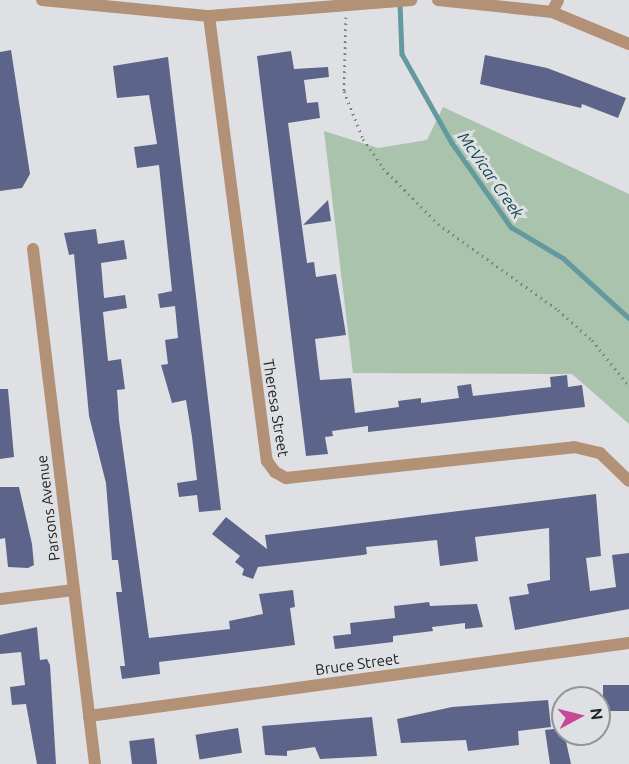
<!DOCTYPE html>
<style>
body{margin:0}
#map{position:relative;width:629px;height:764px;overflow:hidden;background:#dfe0e4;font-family:Ubuntu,sans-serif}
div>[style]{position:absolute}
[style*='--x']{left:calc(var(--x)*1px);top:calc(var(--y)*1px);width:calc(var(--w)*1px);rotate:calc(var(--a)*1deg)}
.green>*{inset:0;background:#aac3ac}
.stream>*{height:4.5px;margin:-2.25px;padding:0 2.25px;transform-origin:2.25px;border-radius:2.25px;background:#629a9f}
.building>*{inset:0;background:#5d648a;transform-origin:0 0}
.path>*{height:3px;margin-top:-1.5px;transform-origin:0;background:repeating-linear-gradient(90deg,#808184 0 1.5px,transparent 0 6px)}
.street>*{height:12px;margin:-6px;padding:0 6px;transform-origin:6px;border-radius:6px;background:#b29177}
span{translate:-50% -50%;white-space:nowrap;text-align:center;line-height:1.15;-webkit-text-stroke:6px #dfe0e4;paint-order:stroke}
.street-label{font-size:15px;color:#212223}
.water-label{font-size:16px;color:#11464a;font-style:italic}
.north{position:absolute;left:551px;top:686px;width:60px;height:60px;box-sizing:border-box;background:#dfe0e4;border:2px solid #939497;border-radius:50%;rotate:83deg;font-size:16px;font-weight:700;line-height:24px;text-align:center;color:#212223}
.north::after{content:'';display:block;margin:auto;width:21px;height:27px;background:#c64998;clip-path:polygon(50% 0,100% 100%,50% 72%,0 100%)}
</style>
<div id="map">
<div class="green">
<div style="clip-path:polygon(443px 107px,629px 194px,629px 424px,572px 374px,353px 373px,324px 131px,378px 148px,427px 140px)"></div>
</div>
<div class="stream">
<div style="--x:400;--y:3;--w:51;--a:87.8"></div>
<div style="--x:402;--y:54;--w:102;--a:60.7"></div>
<div style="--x:452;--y:143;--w:103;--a:54.9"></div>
<div style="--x:511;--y:227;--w:61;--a:30.8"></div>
<div style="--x:563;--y:258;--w:89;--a:42.3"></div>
</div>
<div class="building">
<div style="clip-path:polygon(11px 50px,30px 174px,22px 188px,0 191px,0 52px)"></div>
<div style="clip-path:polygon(291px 51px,294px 69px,328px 67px,329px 77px,304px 80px,307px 103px,318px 102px,320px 118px,288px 123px,307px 263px,314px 262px,316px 277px,336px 274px,346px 335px,315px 339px,320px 380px,351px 378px,355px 413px,399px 407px,398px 401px,421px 398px,421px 403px,459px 398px,457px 386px,471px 384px,473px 396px,551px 387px,550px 377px,567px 375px,568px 387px,582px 385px,585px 407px,368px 432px,368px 426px,332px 431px,333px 436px,325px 437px,328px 454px,306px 456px,257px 56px)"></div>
<div style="clip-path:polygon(485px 55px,547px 68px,626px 98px,618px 118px,582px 104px,581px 108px,480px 84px)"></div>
<div style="clip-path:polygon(168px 57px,221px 510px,199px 512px,197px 495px,179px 497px,177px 483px,197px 480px,192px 437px,186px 400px,172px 403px,161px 365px,168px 364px,165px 340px,178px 338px,175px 306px,160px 308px,158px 294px,172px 291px,159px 165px,137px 168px,134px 147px,157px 144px,149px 95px,117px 98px,113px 66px)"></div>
<div style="clip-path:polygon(328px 200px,331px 221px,303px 225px)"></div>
<div style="clip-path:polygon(96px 229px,98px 244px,124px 240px,127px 259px,101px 263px,104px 298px,125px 295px,127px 308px,103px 312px,108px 361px,121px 359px,125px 389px,117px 390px,119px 420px,149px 638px,230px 629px,229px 621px,263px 614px,259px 594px,293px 590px,295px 607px,290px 608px,295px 645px,159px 662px,160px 674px,122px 679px,120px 666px,125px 666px,116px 592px,122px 592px,118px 560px,112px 560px,106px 483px,89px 416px,74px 254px,69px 255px,64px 233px)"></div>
<div style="clip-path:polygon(0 389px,8px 389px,14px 457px,0 459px)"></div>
<div style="clip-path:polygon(0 487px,19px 487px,32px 544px,34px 565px,28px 568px,8px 567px,5px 538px,0 539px)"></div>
<div style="clip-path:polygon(596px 494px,601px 556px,586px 558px,590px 591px,616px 587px,612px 555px,629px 553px,629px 609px,515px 630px,509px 597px,529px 594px,527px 584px,550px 580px,549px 528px,475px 537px,478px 561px,440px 566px,437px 540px,366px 547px,367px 554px,363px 555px,258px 567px,253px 579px,242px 575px,244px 569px,235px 562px,240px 556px,212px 534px,226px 517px,267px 549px,265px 535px)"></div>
<div style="clip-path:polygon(429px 602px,430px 606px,477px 604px,483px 627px,465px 629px,465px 623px,432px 627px,433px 631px,393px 636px,393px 642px,335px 649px,333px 636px,351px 634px,350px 623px,395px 618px,394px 606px)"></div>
<div style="clip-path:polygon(37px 627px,40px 660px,47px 659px,50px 665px,56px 764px,37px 764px,26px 704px,12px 705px,10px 687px,25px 685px,21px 652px,0 654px,0 635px)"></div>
<div style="left:629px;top:685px;width:26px;height:26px;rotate:90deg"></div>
<div style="clip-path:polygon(548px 700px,551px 727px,518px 731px,519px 745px,468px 751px,466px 740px,401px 743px,397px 719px,452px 707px)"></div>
<div style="clip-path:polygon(372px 717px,377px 756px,320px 759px,315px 747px,287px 751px,287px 756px,265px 755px,262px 726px)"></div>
<div style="left:238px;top:728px;width:25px;height:43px;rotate:81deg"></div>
<div style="clip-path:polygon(563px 728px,571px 764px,550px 764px,545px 730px)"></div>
<div style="left:154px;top:738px;width:26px;height:25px;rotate:83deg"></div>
</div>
<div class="path">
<div style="--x:346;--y:17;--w:74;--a:91.5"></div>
<div style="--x:344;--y:91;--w:52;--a:68.4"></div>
<div style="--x:363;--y:139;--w:35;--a:55"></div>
<div style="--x:383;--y:168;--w:78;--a:45.5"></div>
<div style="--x:438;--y:224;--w:148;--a:35.6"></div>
<div style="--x:558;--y:310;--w:45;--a:41.4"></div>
<div style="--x:592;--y:340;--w:59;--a:51.2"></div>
</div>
<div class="street">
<div style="--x:42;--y:0;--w:168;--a:5.5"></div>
<div style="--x:209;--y:16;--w:203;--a:-4.5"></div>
<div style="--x:438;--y:0;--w:115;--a:6"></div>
<div style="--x:552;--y:12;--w:83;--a:22.6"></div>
<div style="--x:552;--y:12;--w:13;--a:-63"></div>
<div style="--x:209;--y:16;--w:449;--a:82.6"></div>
<div style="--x:267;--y:461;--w:14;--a:54"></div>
<div style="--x:275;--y:472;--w:13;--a:29"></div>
<div style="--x:286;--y:478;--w:290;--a:-6.1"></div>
<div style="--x:574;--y:447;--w:27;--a:13"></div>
<div style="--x:600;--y:453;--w:40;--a:44"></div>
<div style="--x:33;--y:249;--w:519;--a:83.14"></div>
<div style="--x:0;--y:599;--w:74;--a:-7"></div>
<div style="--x:89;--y:716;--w:545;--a:-7.7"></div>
</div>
<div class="street-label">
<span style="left:276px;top:408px;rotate:81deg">Theresa Street</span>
<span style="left:48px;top:508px;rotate:-97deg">Parsons Avenue</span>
<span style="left:357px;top:664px;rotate:-8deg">Bruce Street</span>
</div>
<div class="water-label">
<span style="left:491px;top:175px;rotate:55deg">McVicar Creek</span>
</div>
<div class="north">N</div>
</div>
